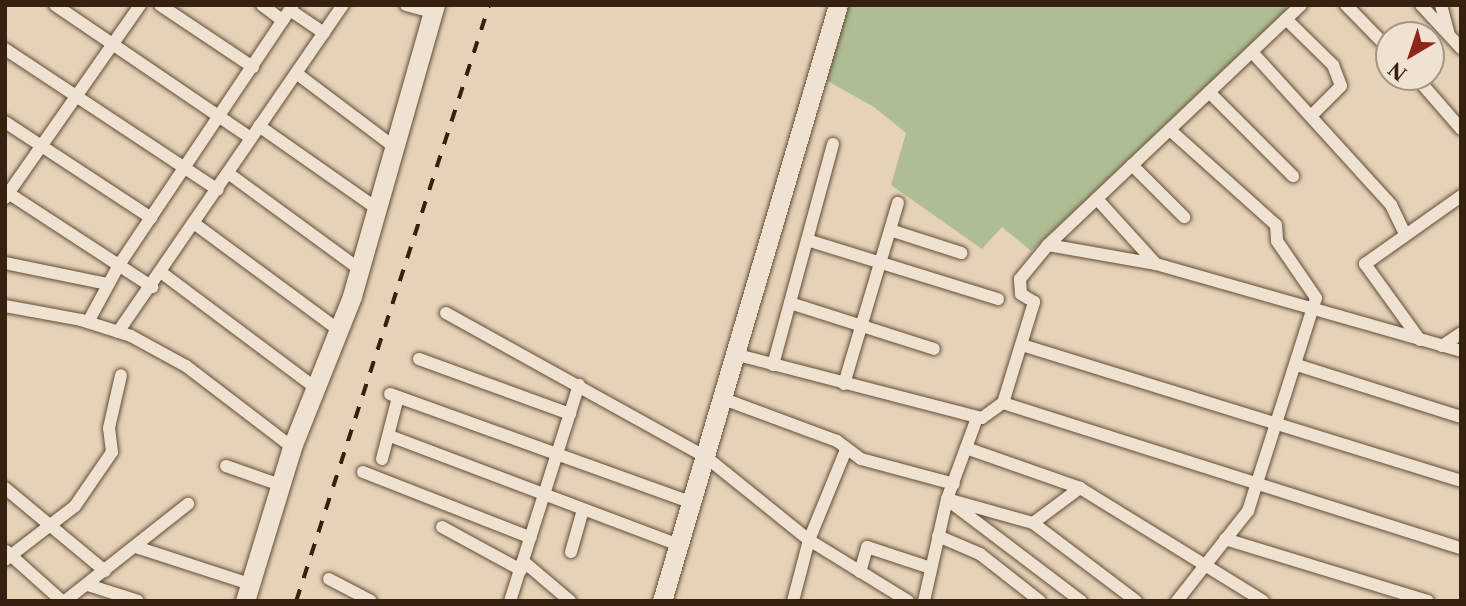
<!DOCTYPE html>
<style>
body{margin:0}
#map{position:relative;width:1466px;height:606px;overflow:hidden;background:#e6d2b6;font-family:"Libre Caslon Text",serif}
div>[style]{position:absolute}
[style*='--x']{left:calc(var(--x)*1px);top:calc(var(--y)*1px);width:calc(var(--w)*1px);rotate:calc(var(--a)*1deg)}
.green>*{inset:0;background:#aebd93}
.roads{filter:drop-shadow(0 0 2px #624c3a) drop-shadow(0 0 2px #624c3a)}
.street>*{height:12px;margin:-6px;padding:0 6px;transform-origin:6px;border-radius:6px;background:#efe2d0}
.secondary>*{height:19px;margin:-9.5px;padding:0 9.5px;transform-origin:9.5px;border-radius:9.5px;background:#efe2d0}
.rail>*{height:3.5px;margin-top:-1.75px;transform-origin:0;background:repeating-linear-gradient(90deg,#362010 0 12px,transparent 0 24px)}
span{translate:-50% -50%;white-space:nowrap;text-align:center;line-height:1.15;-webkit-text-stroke:5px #efe2d0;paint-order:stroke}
.frame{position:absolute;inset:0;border:7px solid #362010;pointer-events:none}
.north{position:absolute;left:1375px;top:21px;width:70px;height:70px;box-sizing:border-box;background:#efe2d0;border:2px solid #a59483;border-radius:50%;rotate:219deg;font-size:19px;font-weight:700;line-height:28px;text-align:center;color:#362010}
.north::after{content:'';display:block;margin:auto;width:24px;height:32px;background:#8f2418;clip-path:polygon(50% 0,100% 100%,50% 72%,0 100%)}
</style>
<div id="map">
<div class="green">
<div style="clip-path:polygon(846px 5px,1283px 5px,1287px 9px,1031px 251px,1002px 227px,982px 249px,891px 185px,906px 133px,874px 107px,824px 79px)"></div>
</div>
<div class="roads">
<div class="street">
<div style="--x:55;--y:5;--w:237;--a:34.2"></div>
<div style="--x:160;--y:5;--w:112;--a:33.7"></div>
<div style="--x:262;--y:5;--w:26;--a:37"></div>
<div style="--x:406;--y:5;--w:28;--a:15"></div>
<div style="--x:1346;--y:5;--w:62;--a:45.7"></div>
<div style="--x:1421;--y:5;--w:59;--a:47.1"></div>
<div style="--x:1441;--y:5;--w:28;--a:75"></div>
<div style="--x:290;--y:10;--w:41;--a:34.1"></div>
<div style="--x:1286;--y:19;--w:66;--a:44.4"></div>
<div style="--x:1333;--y:65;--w:22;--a:69"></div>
<div style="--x:1341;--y:86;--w:42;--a:135"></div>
<div style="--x:5;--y:49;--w:255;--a:33.5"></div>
<div style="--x:1252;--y:52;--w:207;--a:47.7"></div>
<div style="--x:1391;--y:205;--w:32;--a:64"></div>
<div style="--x:296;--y:73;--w:121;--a:37"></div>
<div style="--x:1416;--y:77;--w:69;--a:49.1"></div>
<div style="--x:1209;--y:92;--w:119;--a:45"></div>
<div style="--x:5;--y:122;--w:175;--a:33.3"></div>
<div style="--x:259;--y:126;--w:146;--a:35"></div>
<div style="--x:1170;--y:130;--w:142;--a:41.9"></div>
<div style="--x:1276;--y:225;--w:16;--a:86"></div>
<div style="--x:1277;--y:241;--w:69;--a:55.6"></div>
<div style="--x:1316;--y:298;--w:224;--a:107.7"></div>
<div style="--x:1248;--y:511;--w:115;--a:128.3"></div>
<div style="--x:1132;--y:165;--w:74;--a:45"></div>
<div style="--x:228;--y:173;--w:162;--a:36.2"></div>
<div style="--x:5;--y:191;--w:176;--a:33.1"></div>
<div style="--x:5;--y:198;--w:236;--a:-55"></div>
<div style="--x:1097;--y:199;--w:88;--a:47.8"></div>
<div style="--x:195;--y:224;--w:180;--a:36.4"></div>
<div style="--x:890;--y:230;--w:75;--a:17.9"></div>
<div style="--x:807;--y:240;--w:200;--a:17.2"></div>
<div style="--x:1048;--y:245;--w:110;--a:10"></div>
<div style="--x:1156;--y:264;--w:317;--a:15.9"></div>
<div style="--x:5;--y:263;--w:104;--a:11.6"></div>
<div style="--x:162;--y:273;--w:189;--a:36.8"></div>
<div style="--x:790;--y:303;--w:151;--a:17.7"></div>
<div style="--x:5;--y:306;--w:77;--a:10.4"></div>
<div style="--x:81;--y:320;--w:52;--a:17.7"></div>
<div style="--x:131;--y:336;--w:63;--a:28.6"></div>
<div style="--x:186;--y:366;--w:133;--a:37.4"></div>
<div style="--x:446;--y:313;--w:297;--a:29"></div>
<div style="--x:706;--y:457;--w:132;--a:38.9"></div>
<div style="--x:809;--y:540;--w:116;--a:31.6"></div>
<div style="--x:88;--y:322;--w:65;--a:-61.5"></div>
<div style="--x:119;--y:265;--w:313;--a:-56.2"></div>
<div style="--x:118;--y:332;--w:397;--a:-55.5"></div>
<div style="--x:1420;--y:340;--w:94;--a:-125.9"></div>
<div style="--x:1365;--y:264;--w:118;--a:-35.3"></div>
<div style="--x:1022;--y:345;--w:460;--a:17.2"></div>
<div style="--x:1442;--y:346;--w:23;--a:-34"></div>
<div style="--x:734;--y:354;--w:256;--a:14.5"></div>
<div style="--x:982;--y:418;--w:26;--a:-36"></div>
<div style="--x:1003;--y:403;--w:106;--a:-72.9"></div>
<div style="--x:1034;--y:302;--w:15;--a:-148"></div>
<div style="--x:1021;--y:294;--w:15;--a:-94"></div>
<div style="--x:1020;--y:279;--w:44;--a:-50.5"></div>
<div style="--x:1048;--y:245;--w:349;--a:-43.5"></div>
<div style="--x:419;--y:359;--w:161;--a:20"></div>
<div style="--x:773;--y:365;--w:229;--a:-74.8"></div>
<div style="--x:1297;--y:365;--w:172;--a:17.6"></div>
<div style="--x:844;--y:384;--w:189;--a:-73.4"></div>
<div style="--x:390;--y:394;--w:321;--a:19.8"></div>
<div style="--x:721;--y:398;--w:124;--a:20.3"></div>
<div style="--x:837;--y:441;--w:30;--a:37"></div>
<div style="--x:861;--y:459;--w:96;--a:15"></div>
<div style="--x:1003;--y:403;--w:480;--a:17.6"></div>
<div style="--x:390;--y:436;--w:309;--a:20.7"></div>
<div style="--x:966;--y:448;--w:121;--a:19.3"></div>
<div style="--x:1080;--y:488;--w:215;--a:31.7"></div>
<div style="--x:382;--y:459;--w:64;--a:-75.5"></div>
<div style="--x:226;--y:466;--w:57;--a:19.4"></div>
<div style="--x:363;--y:472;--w:180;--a:21.4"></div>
<div style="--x:5;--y:488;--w:130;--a:39.7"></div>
<div style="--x:947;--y:499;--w:89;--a:15.6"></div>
<div style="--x:1033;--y:523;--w:129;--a:37.1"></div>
<div style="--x:953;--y:504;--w:161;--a:37.2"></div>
<div style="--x:1033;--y:523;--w:59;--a:-36.7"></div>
<div style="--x:442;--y:527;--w:90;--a:28.6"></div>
<div style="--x:938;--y:536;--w:46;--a:23.2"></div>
<div style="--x:980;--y:554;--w:76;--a:38.1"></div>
<div style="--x:1225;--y:539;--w:212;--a:17"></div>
<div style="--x:136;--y:547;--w:120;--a:18"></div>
<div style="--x:6;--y:551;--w:75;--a:41.8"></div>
<div style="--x:571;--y:552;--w:44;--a:-74.1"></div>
<div style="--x:5;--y:560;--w:88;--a:-37.6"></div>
<div style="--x:75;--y:506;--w:65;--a:-55.6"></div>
<div style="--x:112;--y:452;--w:24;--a:-97"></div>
<div style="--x:109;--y:428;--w:54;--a:-77.2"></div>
<div style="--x:523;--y:561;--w:62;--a:40.4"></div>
<div style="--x:860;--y:572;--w:26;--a:-74"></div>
<div style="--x:867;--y:547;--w:67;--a:18.2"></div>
<div style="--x:329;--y:579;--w:47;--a:27.6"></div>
<div style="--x:88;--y:585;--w:52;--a:17.7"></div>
<div style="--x:65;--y:601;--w:157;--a:-38.3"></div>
<div style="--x:510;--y:601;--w:227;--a:-72.3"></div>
<div style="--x:793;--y:601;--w:63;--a:-75.3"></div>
<div style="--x:809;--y:540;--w:97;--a:-67.7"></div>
<div style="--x:924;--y:601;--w:105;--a:-77.3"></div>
<div style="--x:947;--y:499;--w:86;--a:-69.7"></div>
</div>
<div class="secondary">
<div style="--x:245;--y:601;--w:161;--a:-73"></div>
<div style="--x:292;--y:447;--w:162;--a:-68.3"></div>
<div style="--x:352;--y:296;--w:303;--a:-74.1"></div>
<div style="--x:662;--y:601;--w:621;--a:-73.55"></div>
</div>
</div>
<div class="rail">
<div style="--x:296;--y:601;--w:626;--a:-72.06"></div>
</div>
<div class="frame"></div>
<div class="north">N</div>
</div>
